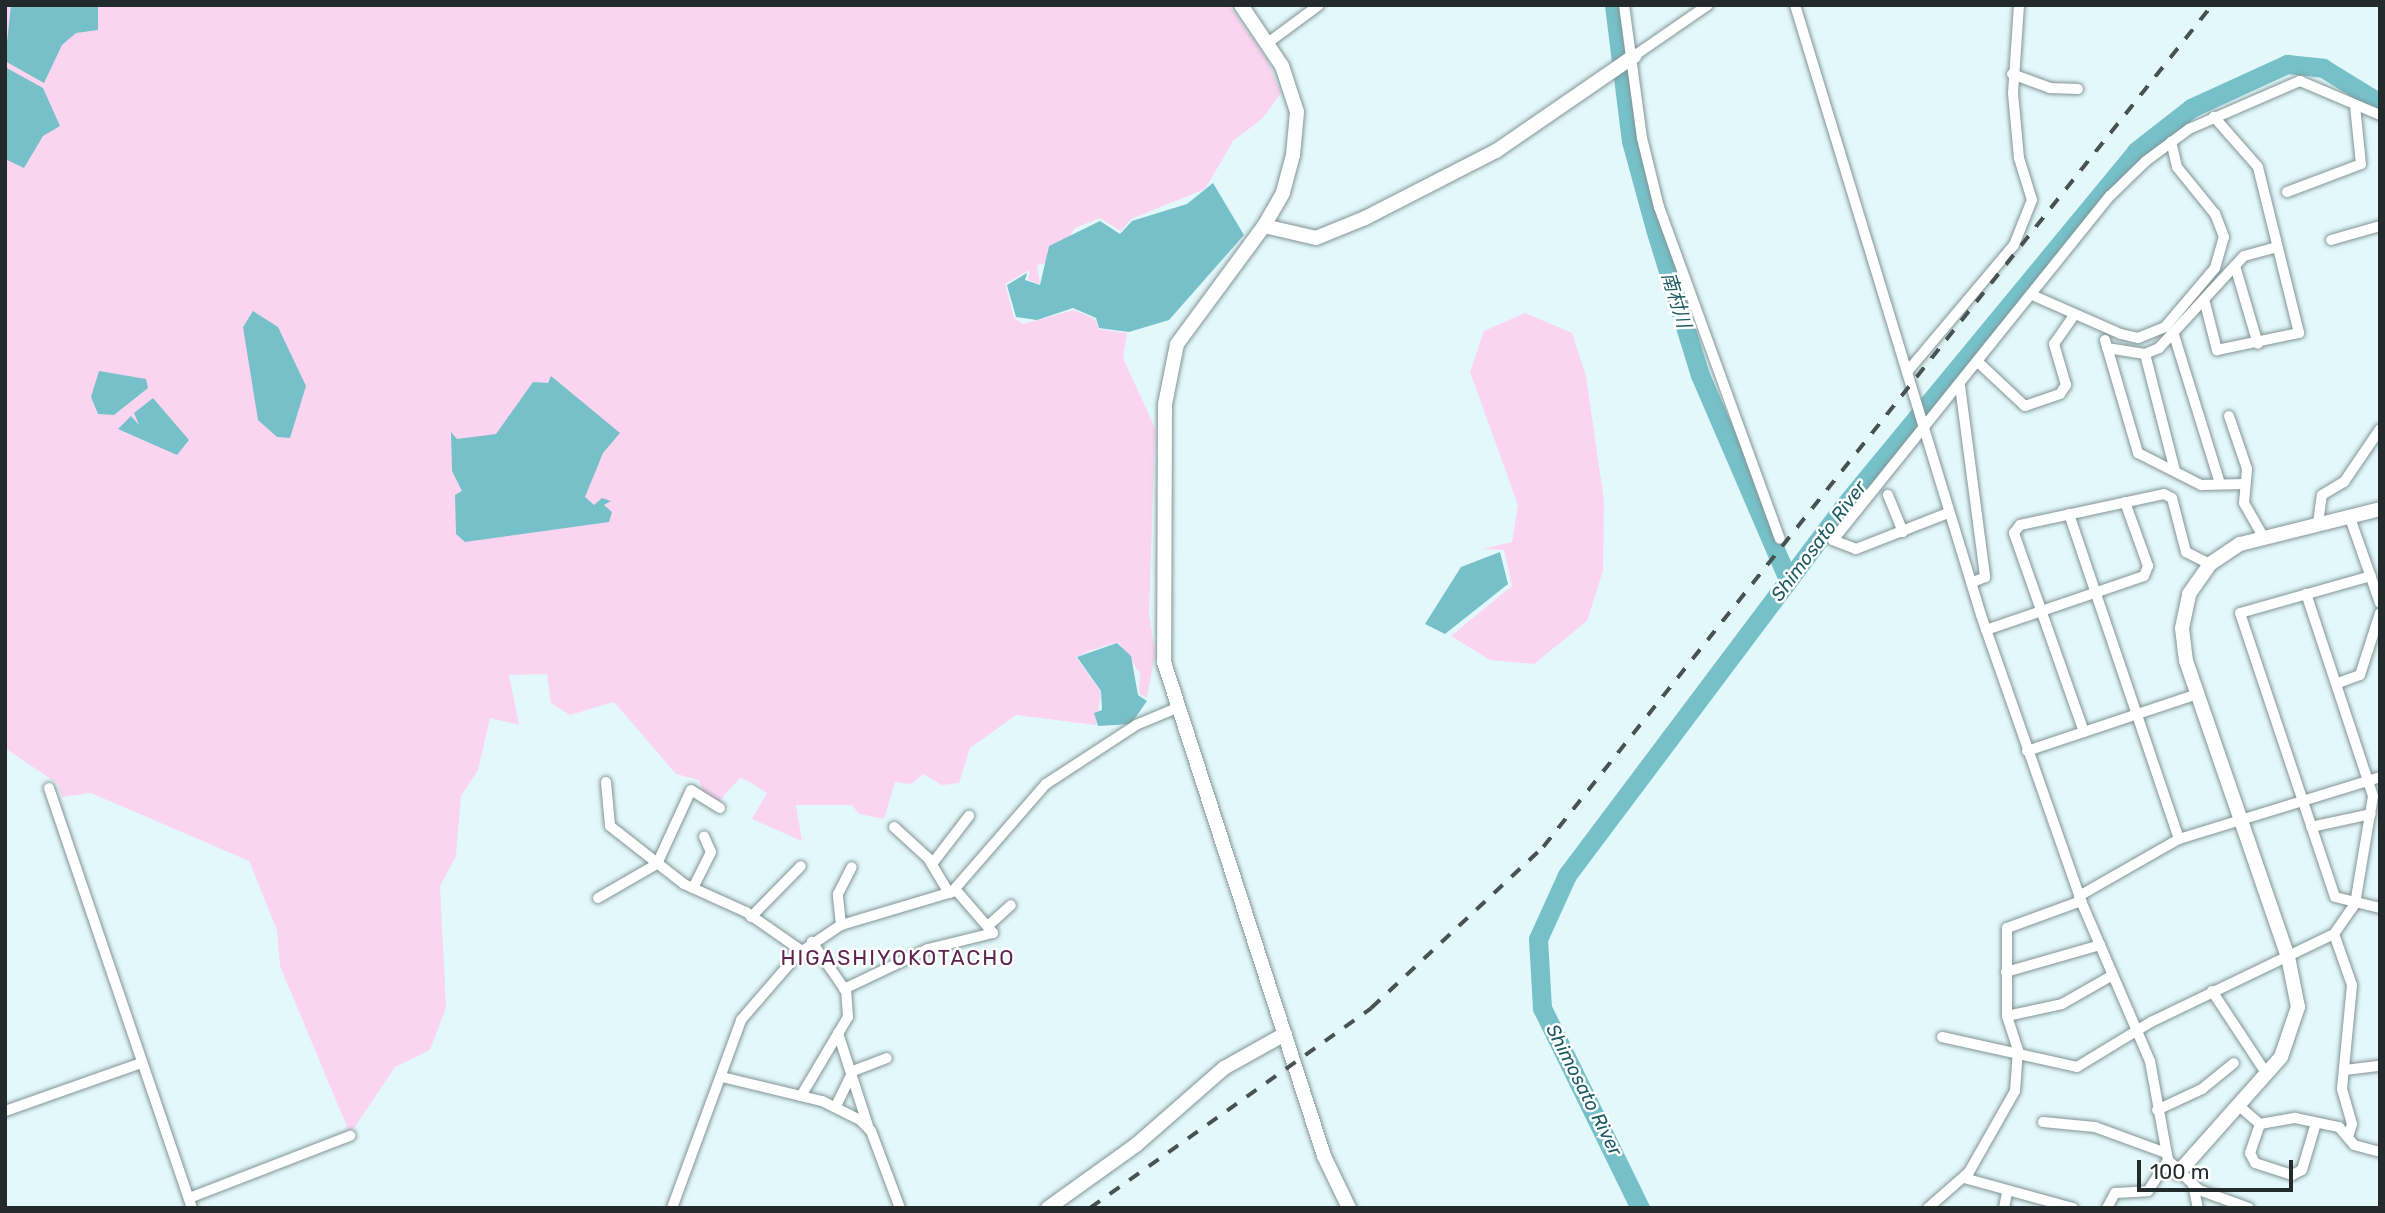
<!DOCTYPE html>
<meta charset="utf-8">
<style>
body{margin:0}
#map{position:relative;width:2385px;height:1213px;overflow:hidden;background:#e3f8fa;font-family:Rubik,"Noto Sans JP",sans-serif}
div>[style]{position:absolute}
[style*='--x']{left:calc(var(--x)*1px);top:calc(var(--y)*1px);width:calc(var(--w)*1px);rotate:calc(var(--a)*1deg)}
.green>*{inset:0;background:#fbd5f0}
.water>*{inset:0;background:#76c0c9}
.river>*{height:19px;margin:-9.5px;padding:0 9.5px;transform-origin:9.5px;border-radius:9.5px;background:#76c0c9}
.roads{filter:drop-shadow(0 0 2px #829497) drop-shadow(0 0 2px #829497)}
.minor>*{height:10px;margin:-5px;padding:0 5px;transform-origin:5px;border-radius:5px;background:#fff}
.tertiary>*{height:14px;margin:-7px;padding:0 7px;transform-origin:7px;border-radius:7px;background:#fff}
.rail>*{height:3.5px;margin-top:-1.75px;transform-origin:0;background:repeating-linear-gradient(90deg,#485253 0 12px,transparent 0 24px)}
span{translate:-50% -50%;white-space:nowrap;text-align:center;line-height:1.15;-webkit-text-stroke:5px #fff;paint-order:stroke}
.water-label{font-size:19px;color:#1b5a61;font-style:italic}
.quarter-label{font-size:21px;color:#5c2551;letter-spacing:2px}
.frame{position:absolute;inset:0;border:7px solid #232a2b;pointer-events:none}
.scale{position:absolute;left:2137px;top:1160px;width:156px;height:32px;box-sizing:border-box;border:4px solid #232a2b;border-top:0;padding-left:9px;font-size:21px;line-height:24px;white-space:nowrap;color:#232a2b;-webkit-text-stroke:5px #fff;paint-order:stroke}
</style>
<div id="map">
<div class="green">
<div style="clip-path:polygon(5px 5px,1229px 5px,1268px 61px,1281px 93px,1263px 118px,1233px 141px,1205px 189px,1131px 219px,1121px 231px,1100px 218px,1075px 228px,1068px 239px,1048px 246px,1046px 263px,1037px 265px,1040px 284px,1028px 280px,1030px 270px,1005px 284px,1014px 318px,1023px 324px,1074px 310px,1095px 319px,1099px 329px,1127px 333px,1123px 358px,1155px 428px,1149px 614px,1155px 653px,1147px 698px,1139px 694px,1140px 673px,1118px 642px,1089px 651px,1076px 657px,1101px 692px,1096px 725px,1016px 715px,970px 748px,959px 783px,942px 785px,923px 774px,911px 784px,895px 782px,884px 819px,859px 814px,852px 805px,796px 805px,802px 841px,752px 819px,767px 793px,748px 781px,740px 778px,718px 802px,703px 792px,699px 780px,676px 774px,614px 702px,570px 715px,551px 703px,547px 674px,509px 675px,519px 725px,490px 718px,478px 770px,461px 796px,456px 856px,440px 886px,446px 1008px,430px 1050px,395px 1067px,350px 1134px,280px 966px,277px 930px,249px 861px,91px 793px,62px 797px,58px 784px,5px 748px)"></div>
<div style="clip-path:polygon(1525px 313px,1572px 333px,1586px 376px,1604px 501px,1603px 571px,1587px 621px,1534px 664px,1490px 660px,1451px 636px,1512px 586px,1504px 550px,1482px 549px,1512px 542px,1518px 505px,1470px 372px,1484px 331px)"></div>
</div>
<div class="water">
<div style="clip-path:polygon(11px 5px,98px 5px,98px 30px,76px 33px,62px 45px,44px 83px,5px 61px)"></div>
<div style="clip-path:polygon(5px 67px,43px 88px,60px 126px,43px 136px,24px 168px,5px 159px)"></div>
<div style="clip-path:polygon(1213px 183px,1244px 235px,1169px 320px,1129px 332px,1099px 328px,1096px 318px,1073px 308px,1037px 320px,1016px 317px,1007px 285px,1027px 273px,1025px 280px,1040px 285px,1049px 246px,1100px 221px,1120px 234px,1132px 221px,1187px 204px)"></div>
<div style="clip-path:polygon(253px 311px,278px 327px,306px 386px,290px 438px,277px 437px,258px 420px,243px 327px)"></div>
<div style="clip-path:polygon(99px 371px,146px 379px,148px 388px,114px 415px,98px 414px,91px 397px)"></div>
<div style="clip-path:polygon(551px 376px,620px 433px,603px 453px,585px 497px,594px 505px,602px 498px,611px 501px,604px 505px,612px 512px,609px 522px,465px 542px,456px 534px,455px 495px,462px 491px,452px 471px,451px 432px,457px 439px,496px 434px,533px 382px,548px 383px)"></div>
<div style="clip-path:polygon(153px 398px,189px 440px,177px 455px,118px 429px,131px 416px,139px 425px,134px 413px)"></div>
<div style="clip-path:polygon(1500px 552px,1508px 584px,1445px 634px,1425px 624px,1461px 567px)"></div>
<div style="clip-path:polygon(1117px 643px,1131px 656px,1138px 695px,1147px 701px,1131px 724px,1098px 726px,1094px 713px,1102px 710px,1101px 691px,1077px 657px)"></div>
</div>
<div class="river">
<div style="--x:1614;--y:5;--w:137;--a:82.9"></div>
<div style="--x:1631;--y:141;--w:91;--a:74.7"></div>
<div style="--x:1655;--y:229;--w:153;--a:72.9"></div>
<div style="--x:1700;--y:375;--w:222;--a:66.7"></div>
<div style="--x:1640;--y:1208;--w:223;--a:-116.1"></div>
<div style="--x:1542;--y:1008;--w:69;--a:-93.3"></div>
<div style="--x:1538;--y:939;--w:70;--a:-65.6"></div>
<div style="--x:1567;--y:875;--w:460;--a:-53.1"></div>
<div style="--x:1843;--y:507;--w:461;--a:-50.5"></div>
<div style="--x:2136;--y:151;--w:70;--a:-38"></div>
<div style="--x:2191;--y:108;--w:106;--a:-24.6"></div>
<div style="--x:2287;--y:64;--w:36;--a:6"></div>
<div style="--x:2323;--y:68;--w:67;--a:31.6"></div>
</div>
<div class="roads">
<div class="minor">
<div style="--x:1624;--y:5;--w:134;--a:82.3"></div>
<div style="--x:1642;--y:138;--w:71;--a:76.2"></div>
<div style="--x:1659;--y:207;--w:353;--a:70"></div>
<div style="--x:1795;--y:5;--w:638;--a:73.04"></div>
<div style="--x:1981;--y:615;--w:303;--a:70.7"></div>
<div style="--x:2081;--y:901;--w:174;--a:66.7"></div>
<div style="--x:2150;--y:1061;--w:101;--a:79.7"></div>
<div style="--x:2168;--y:1160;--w:43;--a:44.1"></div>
<div style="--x:2199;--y:1190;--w:53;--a:19.8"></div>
<div style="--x:1269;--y:42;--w:62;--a:-36.5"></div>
<div style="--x:1634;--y:56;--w:90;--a:-34.6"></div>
<div style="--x:2012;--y:74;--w:40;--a:20.2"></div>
<div style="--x:2050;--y:88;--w:28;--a:2"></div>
<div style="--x:2287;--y:192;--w:79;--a:-20.7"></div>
<div style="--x:2361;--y:164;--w:58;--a:-95.9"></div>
<div style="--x:2331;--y:240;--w:51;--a:-15.9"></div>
<div style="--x:2235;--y:266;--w:81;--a:73.6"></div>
<div style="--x:2032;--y:295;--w:97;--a:23.7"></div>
<div style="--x:2121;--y:334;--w:17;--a:13"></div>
<div style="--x:2138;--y:338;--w:29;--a:-22"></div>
<div style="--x:2165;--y:327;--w:77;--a:-49.7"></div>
<div style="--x:2215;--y:268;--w:32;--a:-74"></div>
<div style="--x:2224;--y:237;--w:25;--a:-111"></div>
<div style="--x:2215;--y:214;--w:60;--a:-129"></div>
<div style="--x:2177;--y:167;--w:26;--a:-103"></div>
<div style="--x:2205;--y:303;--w:49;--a:75.7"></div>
<div style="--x:2217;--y:350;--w:84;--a:-11.7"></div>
<div style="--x:2299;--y:333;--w:171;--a:-103.9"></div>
<div style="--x:2258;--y:167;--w:67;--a:-131.3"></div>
<div style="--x:2174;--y:335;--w:156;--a:72.8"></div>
<div style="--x:2105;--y:340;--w:118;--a:73.7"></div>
<div style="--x:2138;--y:453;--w:71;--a:26.9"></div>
<div style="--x:2201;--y:485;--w:44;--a:-1.3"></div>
<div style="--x:2107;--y:348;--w:38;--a:9"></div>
<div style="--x:2145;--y:354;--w:15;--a:-23"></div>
<div style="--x:2159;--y:348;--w:125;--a:-47.3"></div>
<div style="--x:2244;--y:256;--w:34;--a:-15"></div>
<div style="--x:2145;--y:354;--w:121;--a:75.6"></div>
<div style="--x:1979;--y:363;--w:63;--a:43.1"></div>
<div style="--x:2025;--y:406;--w:37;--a:-19"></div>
<div style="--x:2060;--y:394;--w:11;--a:-56"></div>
<div style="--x:2066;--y:385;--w:43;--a:-106.3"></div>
<div style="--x:2054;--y:344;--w:33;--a:-55"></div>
<div style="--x:1907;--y:372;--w:166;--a:-49.9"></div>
<div style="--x:2014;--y:245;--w:48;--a:-68.2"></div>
<div style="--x:2032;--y:200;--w:44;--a:-107.2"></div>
<div style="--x:2019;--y:158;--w:65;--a:-95.3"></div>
<div style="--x:2013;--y:93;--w:88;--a:-86.1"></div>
<div style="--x:1960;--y:386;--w:193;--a:82.5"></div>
<div style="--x:1985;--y:577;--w:15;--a:157"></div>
<div style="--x:2229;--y:416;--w:56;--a:71.2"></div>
<div style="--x:2247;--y:469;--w:34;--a:95"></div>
<div style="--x:2244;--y:503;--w:40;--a:60.3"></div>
<div style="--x:1888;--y:495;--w:40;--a:68"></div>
<div style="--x:1948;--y:513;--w:99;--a:158.6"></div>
<div style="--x:1856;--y:549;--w:25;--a:-159"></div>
<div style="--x:1833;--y:540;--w:442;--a:-51.2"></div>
<div style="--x:2110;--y:196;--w:50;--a:-44.2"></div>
<div style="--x:2146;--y:161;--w:54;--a:-36.7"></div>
<div style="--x:2189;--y:129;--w:121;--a:-23.4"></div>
<div style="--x:2300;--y:81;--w:87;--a:23"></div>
<div style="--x:2069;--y:514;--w:343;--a:71.3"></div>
<div style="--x:2349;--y:515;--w:93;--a:70.6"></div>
<div style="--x:2318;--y:523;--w:28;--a:-82"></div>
<div style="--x:2322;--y:495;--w:26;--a:-31"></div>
<div style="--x:2344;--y:482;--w:64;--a:-55.8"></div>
<div style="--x:2371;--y:576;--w:136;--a:164.2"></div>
<div style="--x:2240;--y:613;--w:299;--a:71.5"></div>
<div style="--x:2335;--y:897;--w:46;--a:13.7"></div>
<div style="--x:1986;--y:630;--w:167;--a:-18.9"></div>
<div style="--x:2144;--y:576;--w:11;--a:-68"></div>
<div style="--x:2148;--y:566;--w:68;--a:-109.8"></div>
<div style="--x:2338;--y:683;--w:23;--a:-20"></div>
<div style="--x:2360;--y:675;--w:65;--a:-72.1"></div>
<div style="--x:2084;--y:732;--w:211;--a:-109.4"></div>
<div style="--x:2014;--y:533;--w:10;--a:-53"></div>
<div style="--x:2020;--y:525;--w:147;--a:-12.1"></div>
<div style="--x:2164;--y:494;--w:9;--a:27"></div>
<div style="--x:2172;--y:498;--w:56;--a:75.5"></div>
<div style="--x:2186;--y:552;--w:27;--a:27"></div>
<div style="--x:2027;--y:751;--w:179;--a:-18.5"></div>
<div style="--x:606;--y:782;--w:44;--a:84.8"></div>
<div style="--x:610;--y:826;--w:94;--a:38.1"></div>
<div style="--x:684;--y:884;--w:68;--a:24.3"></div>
<div style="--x:746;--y:912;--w:68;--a:34.9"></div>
<div style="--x:49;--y:788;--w:444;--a:71.2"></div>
<div style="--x:894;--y:827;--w:46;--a:42.4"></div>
<div style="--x:928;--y:858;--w:41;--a:59"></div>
<div style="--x:2311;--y:827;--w:61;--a:-12.2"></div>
<div style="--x:932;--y:864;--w:61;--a:-52.4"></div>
<div style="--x:693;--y:888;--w:40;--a:-63.4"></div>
<div style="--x:711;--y:852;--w:17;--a:-114"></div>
<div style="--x:2079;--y:896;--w:115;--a:-29.7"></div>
<div style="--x:2179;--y:839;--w:210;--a:-17.1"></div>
<div style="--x:598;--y:898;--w:68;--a:-30"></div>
<div style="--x:657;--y:864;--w:81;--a:-65.3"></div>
<div style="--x:691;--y:790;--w:34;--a:32"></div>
<div style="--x:751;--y:917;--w:71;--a:-45.6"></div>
<div style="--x:990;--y:924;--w:28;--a:-42"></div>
<div style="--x:841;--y:925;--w:31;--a:-96"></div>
<div style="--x:838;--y:894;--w:30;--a:-63"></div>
<div style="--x:2334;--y:934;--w:54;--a:70.6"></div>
<div style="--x:2352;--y:985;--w:104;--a:95.5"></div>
<div style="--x:2342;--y:1089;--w:36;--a:74"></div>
<div style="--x:2352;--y:1124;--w:14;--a:107"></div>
<div style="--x:2006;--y:972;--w:98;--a:-16"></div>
<div style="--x:844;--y:989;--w:93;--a:-25.5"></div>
<div style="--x:928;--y:949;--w:67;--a:-13.8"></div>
<div style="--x:993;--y:933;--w:58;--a:-130.8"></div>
<div style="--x:2212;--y:991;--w:98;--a:56.6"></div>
<div style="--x:2007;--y:1016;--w:56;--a:-12.3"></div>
<div style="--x:2062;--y:1004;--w:56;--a:-29.7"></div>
<div style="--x:838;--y:1033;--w:101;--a:72.1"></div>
<div style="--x:1942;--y:1037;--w:138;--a:12.5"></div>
<div style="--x:2077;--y:1067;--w:87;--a:-31.3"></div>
<div style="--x:2151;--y:1022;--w:203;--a:-25.7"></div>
<div style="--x:2334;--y:934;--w:37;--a:-55"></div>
<div style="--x:2355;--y:904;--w:109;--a:-80.5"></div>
<div style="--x:2373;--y:796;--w:213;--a:-108.3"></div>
<div style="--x:2345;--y:1070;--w:35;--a:-7"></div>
<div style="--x:722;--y:1077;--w:103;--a:13.5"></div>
<div style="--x:822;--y:1101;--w:42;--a:26.6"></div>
<div style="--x:860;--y:1120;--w:16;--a:45"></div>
<div style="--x:871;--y:1131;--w:82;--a:69.4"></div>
<div style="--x:801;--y:1096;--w:92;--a:-59.3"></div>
<div style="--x:848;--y:1017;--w:26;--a:-94"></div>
<div style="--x:846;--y:991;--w:60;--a:-124.8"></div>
<div style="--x:2238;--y:1105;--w:29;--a:41"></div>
<div style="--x:2260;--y:1124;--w:36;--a:-10"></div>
<div style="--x:2295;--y:1118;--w:45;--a:11.6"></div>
<div style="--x:2339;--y:1127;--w:23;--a:50"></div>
<div style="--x:2354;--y:1145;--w:27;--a:15"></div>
<div style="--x:836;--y:1106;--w:39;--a:-64"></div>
<div style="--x:853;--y:1071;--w:36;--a:-21"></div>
<div style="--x:2157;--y:1110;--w:50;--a:-25"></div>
<div style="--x:2202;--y:1089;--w:41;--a:-39.1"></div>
<div style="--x:5;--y:1111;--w:144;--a:-19.4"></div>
<div style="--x:2043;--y:1122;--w:52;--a:5.5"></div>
<div style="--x:2095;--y:1127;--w:76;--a:20.1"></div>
<div style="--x:2260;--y:1124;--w:31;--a:109"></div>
<div style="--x:2250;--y:1153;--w:11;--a:63"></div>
<div style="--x:2255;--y:1163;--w:39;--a:18"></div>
<div style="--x:2292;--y:1175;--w:11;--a:-27"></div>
<div style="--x:2302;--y:1170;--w:49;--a:-73.4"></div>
<div style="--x:1964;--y:1178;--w:113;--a:15.4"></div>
<div style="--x:2193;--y:1185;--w:24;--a:78"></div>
<div style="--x:189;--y:1198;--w:173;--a:-21.1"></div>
<div style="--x:672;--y:1208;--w:200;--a:-69.8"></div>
<div style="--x:741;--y:1020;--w:87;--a:-49.2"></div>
<div style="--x:798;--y:954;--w:52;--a:-34"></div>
<div style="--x:841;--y:925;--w:116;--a:-16.6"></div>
<div style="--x:952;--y:892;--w:143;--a:-49"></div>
<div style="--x:1046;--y:784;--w:108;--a:-33.2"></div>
<div style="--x:1136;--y:725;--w:47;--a:-22.7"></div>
<div style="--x:1928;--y:1208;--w:55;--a:-41.3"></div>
<div style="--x:1969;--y:1172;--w:93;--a:-60.4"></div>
<div style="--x:2015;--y:1091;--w:41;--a:-85.8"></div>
<div style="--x:2018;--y:1050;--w:36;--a:-108"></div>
<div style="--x:2007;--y:1016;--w:88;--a:-90"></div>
<div style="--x:2007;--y:928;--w:79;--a:-20"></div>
<div style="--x:2004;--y:1208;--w:16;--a:-79"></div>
<div style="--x:2107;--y:1208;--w:17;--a:-62"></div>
<div style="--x:2115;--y:1193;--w:33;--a:-3"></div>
<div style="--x:2148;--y:1191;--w:37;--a:-57"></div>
</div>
<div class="tertiary">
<div style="--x:1241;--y:5;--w:73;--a:56.1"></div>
<div style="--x:1282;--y:66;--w:48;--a:71.9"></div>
<div style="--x:1297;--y:112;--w:43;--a:95.3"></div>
<div style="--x:1293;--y:155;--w:39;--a:105"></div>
<div style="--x:1283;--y:193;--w:38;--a:120"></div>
<div style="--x:1264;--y:226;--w:147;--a:126.4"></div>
<div style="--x:1177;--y:344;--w:61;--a:101.3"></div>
<div style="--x:1165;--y:404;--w:258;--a:90.2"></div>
<div style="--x:1164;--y:662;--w:519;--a:72.05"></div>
<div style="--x:1324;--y:1156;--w:58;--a:64.3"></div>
<div style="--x:1264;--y:226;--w:53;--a:13"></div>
<div style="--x:1316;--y:238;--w:53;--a:-22.2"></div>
<div style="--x:1365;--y:218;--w:147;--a:-27.1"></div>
<div style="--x:1496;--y:151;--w:168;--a:-34.5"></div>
<div style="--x:2178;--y:1173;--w:155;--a:-48.4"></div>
<div style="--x:2281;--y:1057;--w:53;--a:-71.2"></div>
<div style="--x:2298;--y:1007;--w:51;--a:-101.3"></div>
<div style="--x:2288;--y:957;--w:313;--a:-109"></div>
<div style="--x:2186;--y:661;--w:33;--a:-97"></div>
<div style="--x:2182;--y:628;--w:35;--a:-78"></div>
<div style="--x:2189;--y:594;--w:37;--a:-55"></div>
<div style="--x:2210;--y:564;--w:36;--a:-34"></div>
<div style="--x:2240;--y:544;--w:144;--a:-14"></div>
<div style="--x:1048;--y:1208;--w:108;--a:-35.6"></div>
<div style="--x:1136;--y:1145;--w:117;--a:-41.2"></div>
<div style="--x:1224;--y:1068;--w:70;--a:-29.1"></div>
</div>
</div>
<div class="rail">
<div style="--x:1090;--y:1208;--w:345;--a:-35.4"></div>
<div style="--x:1371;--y:1008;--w:236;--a:-43.1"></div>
<div style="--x:1543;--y:847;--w:1075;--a:-51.53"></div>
</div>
<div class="water-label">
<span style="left:1676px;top:300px;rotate:73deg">南村川</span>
<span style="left:1819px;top:541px;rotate:-53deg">Shimosato River</span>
<span style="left:1584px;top:1090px;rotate:63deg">Shimosato River</span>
</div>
<div class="quarter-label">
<span style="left:898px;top:958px">HIGASHIYOKOTACHO</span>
</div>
<div class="frame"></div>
<div class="scale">100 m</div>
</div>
